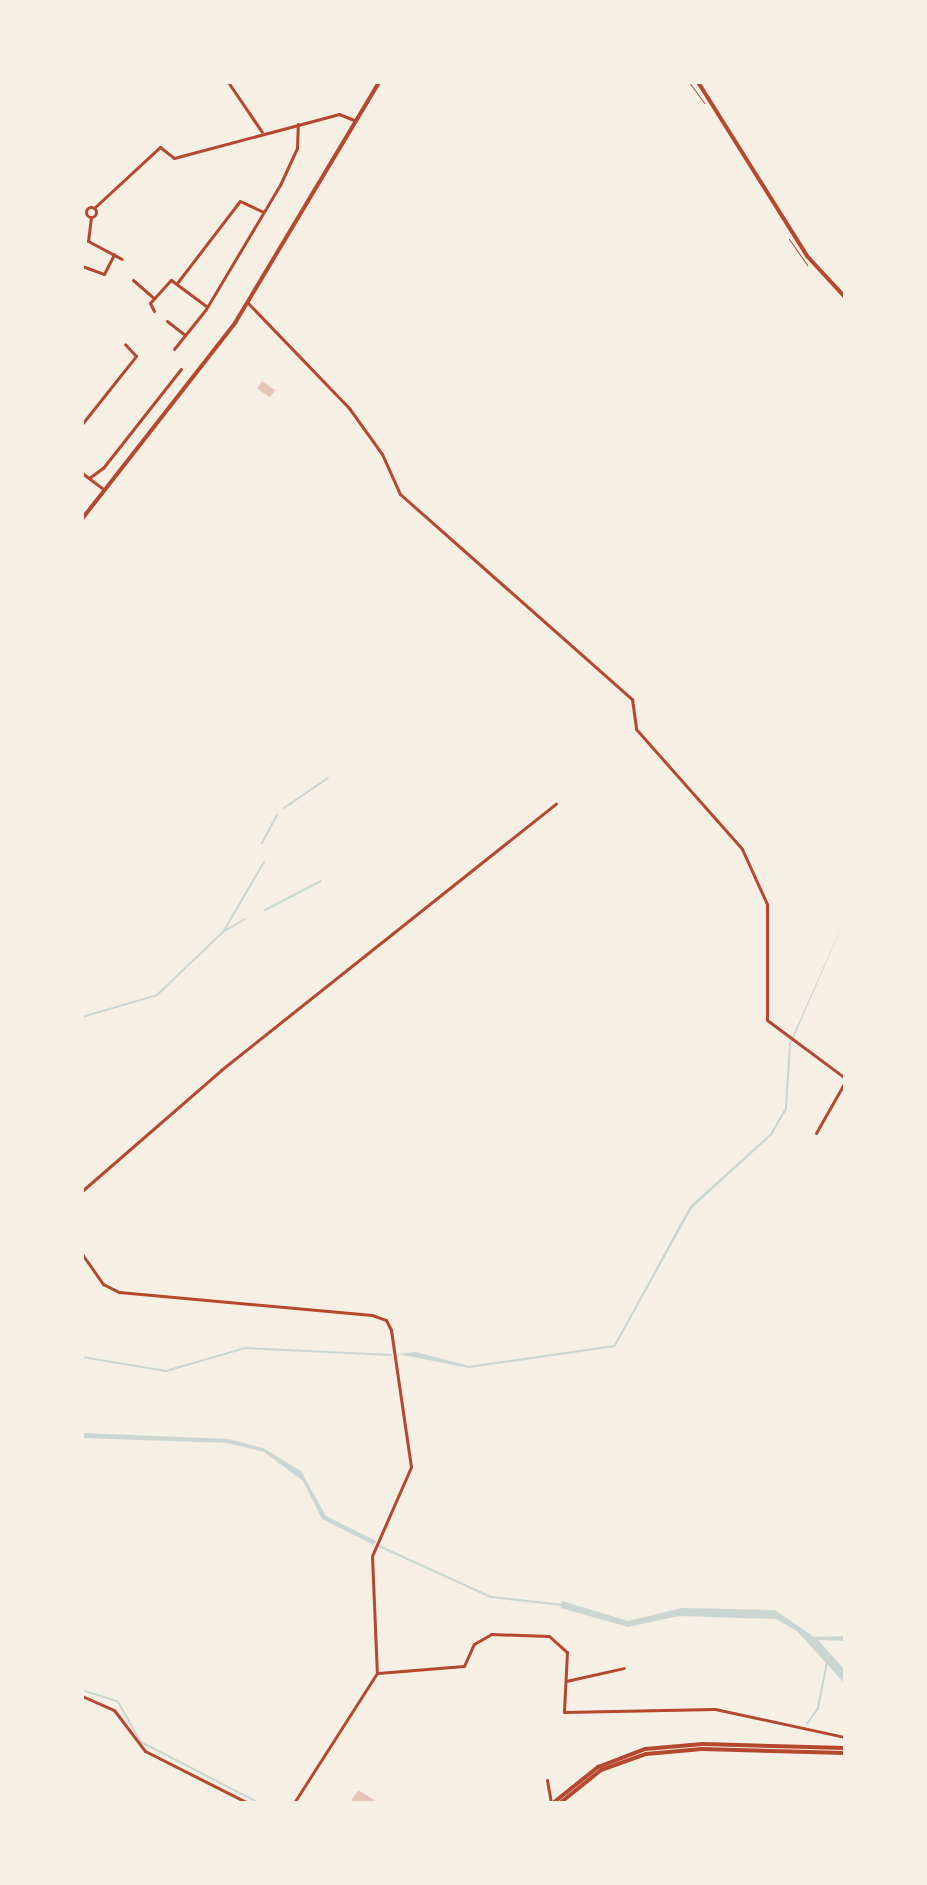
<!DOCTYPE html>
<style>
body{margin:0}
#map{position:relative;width:927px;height:1885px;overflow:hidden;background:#f6efe4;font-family:Manrope,sans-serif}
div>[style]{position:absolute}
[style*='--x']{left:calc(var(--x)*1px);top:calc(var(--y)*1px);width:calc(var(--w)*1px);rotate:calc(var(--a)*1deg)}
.water>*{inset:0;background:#c9d6d2}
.stream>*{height:2px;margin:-1px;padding:0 1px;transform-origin:1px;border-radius:1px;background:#c9d6d2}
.building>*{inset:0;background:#e6c5b7;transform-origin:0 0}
.path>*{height:1px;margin:-0.5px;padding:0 0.5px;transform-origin:0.5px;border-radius:0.5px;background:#b5482f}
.minor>*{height:3px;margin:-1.5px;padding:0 1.5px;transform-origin:1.5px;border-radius:1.5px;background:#b5482f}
.minor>.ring{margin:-1.5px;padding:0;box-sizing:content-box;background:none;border:3px solid #b5482f;border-radius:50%}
.secondary>*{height:4px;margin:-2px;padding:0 2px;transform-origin:2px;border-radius:2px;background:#b5482f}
span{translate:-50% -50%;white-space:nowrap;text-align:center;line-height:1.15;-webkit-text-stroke:8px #f6efe4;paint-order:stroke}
.frame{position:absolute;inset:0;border:84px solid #f6efe4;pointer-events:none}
</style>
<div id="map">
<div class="water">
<div style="clip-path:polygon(845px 919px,791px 1044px,787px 1109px,772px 1135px,692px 1208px,615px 1347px,469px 1368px,398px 1354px,416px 1352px,469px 1366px,614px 1345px,690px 1206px,770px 1134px,785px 1108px,789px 1044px)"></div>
<div style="clip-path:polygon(82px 1433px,229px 1439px,263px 1448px,301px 1471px,326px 1516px,376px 1541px,374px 1545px,322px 1519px,303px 1481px,264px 1452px,228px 1443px,82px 1438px)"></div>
<div style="clip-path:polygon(562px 1601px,628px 1621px,682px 1608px,775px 1610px,814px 1637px,845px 1636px,845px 1641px,818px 1640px,845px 1670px,845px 1684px,797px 1631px,776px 1619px,679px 1616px,628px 1627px,561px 1608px)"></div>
</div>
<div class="stream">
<div style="--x:284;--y:808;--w:53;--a:-34.3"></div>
<div style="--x:262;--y:843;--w:32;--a:-62"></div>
<div style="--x:265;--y:910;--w:63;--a:-27.4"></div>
<div style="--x:226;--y:930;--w:22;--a:-30"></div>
<div style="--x:82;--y:1017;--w:78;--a:-16.3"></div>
<div style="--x:157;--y:995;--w:91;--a:-43.7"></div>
<div style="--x:223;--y:932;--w:81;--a:-59.6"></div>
<div style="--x:82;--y:1357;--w:85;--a:9.5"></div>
<div style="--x:166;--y:1371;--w:82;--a:-16.2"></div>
<div style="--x:245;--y:1348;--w:146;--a:2.7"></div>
<div style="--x:379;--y:1546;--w:123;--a:24.5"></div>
<div style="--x:491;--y:1597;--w:73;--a:6.3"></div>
<div style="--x:82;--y:1690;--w:38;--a:18"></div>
<div style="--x:118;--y:1702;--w:46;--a:60.1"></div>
<div style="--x:141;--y:1742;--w:133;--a:27.3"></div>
<div style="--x:807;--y:1724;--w:19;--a:-55"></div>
<div style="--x:818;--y:1708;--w:47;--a:-78.9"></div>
</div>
<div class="building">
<div style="left:262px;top:381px;width:16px;height:9px;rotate:35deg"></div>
<div style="clip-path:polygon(358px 1790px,379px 1803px,350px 1803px)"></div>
</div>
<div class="path">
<div style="--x:689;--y:82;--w:26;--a:54"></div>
<div style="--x:789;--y:239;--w:32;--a:55"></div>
</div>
<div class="minor">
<div style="--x:228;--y:82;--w:60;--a:55.8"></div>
<div class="ring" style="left:86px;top:207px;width:7px;height:7px"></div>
<div style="--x:94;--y:208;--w:90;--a:-42.7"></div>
<div style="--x:160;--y:147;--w:18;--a:38"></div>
<div style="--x:174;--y:158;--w:171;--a:-14.9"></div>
<div style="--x:339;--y:114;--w:18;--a:22"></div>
<div style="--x:91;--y:217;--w:24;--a:97"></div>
<div style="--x:88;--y:241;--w:38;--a:28"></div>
<div style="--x:82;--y:266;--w:23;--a:20"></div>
<div style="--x:104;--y:274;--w:22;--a:-63"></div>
<div style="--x:133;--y:280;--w:28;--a:41"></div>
<div style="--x:177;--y:283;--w:103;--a:-52.5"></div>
<div style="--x:240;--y:201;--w:26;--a:25"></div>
<div style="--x:248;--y:303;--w:146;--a:46.1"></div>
<div style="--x:349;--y:408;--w:57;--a:54.3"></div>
<div style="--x:382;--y:454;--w:44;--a:65.8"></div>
<div style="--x:400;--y:494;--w:310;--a:41.5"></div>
<div style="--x:632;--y:699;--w:30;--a:82"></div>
<div style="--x:636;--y:729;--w:160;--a:48.5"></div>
<div style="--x:742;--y:849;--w:60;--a:65.6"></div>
<div style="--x:767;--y:904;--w:116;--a:90"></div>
<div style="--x:767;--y:1020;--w:97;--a:36.6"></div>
<div style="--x:154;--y:311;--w:9;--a:-117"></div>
<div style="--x:150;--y:303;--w:31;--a:-48"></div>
<div style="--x:171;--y:280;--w:44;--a:36.6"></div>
<div style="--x:167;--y:321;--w:23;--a:38"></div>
<div style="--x:174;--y:349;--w:51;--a:-51.3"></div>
<div style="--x:206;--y:309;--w:144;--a:-59.2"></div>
<div style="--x:280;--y:185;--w:41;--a:-65.3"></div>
<div style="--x:297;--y:148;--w:24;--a:-88"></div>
<div style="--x:82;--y:424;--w:87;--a:-51.5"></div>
<div style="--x:136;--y:356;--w:16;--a:-133"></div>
<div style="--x:82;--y:473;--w:26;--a:37"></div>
<div style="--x:89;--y:478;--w:17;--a:-36"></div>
<div style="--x:103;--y:468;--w:126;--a:-51.8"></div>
<div style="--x:816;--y:1133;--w:59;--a:-60.4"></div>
<div style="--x:82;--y:1191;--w:184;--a:-41"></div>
<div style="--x:221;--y:1070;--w:428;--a:-38.5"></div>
<div style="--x:82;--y:1254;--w:37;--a:55"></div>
<div style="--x:103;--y:1284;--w:18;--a:27"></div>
<div style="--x:119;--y:1292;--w:254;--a:5.2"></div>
<div style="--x:372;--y:1315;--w:15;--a:20"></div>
<div style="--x:386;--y:1320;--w:11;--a:63"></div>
<div style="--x:391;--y:1330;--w:138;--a:81.7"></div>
<div style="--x:411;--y:1467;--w:97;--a:113.7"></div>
<div style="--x:372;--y:1556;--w:117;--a:87.6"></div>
<div style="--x:377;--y:1673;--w:154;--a:122.6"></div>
<div style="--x:378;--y:1673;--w:86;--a:-4.7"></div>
<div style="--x:464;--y:1666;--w:24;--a:-66"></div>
<div style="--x:474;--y:1644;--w:20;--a:-30"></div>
<div style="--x:491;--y:1634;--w:58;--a:2"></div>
<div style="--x:549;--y:1636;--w:24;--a:42"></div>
<div style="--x:567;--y:1652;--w:60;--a:92.9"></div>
<div style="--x:564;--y:1712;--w:151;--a:-1.1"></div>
<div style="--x:715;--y:1709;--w:133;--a:12.2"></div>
<div style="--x:566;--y:1681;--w:59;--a:-12.6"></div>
<div style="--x:82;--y:1696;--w:35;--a:24"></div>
<div style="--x:114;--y:1710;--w:51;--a:52.9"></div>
<div style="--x:145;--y:1751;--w:115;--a:26.8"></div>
<div style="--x:547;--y:1780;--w:23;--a:80"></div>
</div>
<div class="secondary">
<div style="--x:698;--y:82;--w:205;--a:57.9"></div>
<div style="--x:807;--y:256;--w:56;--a:47.2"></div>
<div style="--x:82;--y:519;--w:249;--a:-52"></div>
<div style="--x:235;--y:323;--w:281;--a:-59.1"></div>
<div style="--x:553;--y:1803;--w:58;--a:-38.7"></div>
<div style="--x:598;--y:1767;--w:50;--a:-21"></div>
<div style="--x:645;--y:1749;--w:58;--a:-4.9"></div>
<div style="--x:703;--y:1744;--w:142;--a:1.6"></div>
<div style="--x:560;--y:1803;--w:53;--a:-38.8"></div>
<div style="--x:601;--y:1770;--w:48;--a:-19.6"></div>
<div style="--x:646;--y:1754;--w:56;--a:-5.1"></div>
<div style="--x:702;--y:1749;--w:143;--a:1.6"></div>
</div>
<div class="frame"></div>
</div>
